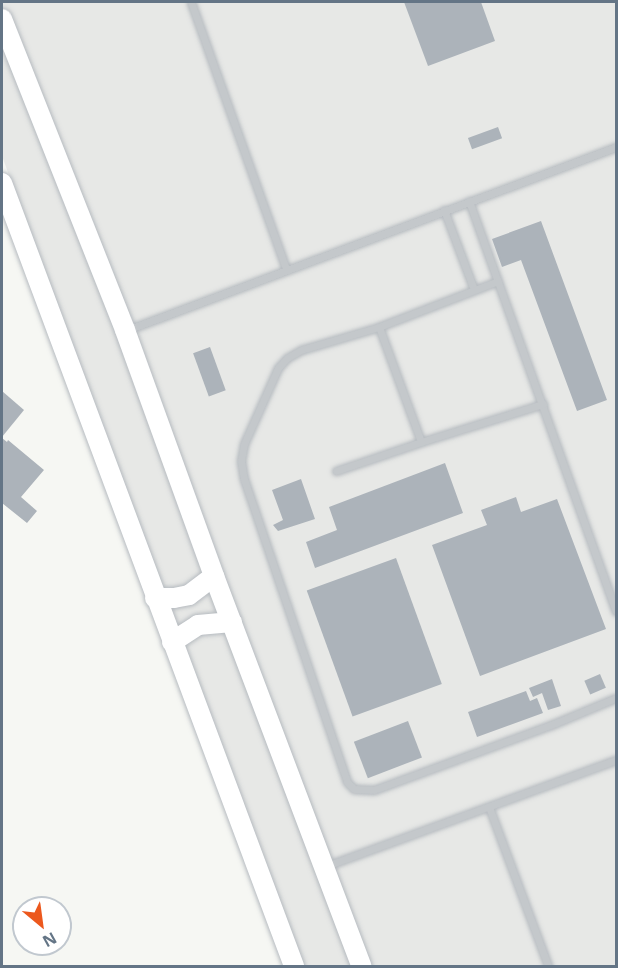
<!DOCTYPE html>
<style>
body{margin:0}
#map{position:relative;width:618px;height:968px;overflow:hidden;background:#f6f7f3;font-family:"Noto Sans",sans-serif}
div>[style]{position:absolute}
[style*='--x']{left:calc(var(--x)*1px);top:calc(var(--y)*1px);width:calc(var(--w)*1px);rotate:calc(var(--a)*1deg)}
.built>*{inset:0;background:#e7e8e6}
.building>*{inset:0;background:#acb3ba;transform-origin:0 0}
.roads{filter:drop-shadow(0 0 2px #b6bbc0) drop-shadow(0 0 2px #b6bbc0)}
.service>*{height:7px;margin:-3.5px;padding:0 3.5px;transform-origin:3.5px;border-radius:3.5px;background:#c4c8cb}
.secondary>*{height:20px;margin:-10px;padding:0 10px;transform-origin:10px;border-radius:10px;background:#fff}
span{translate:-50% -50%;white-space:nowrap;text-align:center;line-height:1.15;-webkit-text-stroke:6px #fff;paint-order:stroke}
.frame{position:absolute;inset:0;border:3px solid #647586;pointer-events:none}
.north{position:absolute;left:12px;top:896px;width:60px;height:60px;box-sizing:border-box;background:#fff;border:2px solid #c1c8cf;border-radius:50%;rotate:151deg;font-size:16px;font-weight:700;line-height:24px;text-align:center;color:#647586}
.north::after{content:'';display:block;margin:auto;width:21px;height:27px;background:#ec581d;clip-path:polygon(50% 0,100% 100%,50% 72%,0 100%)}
</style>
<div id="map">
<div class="built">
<div style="clip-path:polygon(2px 2px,616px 2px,616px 966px,300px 966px,2px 156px)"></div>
</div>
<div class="building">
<div style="clip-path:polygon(404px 2px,481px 2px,495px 41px,428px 66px)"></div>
<div style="left:498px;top:127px;width:12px;height:32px;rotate:70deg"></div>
<div style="clip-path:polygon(541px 221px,607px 400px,577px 411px,521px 260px,502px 267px,492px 239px)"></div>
<div style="left:210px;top:347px;width:46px;height:18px;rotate:70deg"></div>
<div style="clip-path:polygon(2px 391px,24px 410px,2px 437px)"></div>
<div style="clip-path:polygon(2px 438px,7px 442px,8px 440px,44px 470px,21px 497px,37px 511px,27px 523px,2px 503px)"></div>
<div style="clip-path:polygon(445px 463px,463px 513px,315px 568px,306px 542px,337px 530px,329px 507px)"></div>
<div style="clip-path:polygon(301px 479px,315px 519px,278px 531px,273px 525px,283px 520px,272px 490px)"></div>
<div style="clip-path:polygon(516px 497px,521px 512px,557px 499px,606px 629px,480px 676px,432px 545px,487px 525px,481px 510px)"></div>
<div style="left:396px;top:558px;width:134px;height:95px;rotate:70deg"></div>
<div style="left:600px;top:674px;width:15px;height:17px;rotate:67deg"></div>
<div style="clip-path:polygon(552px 679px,561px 706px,548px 710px,542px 693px,533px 697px,529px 688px)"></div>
<div style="clip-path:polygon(526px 691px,530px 701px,537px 698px,543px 713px,477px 737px,468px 712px)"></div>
<div style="left:408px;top:721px;width:39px;height:58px;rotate:69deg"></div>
</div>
<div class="roads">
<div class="service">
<div style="--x:191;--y:2;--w:283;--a:70.4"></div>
<div style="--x:469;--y:201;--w:436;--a:70.3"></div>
<div style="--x:444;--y:210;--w:85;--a:69.4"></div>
<div style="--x:498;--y:281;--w:128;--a:158.9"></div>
<div style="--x:379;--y:327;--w:81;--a:163.6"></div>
<div style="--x:301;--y:350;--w:16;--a:150"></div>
<div style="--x:287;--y:358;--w:13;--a:132"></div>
<div style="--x:278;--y:368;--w:83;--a:114.1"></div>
<div style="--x:244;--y:444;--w:17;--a:100"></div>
<div style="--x:241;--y:461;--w:18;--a:81"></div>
<div style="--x:244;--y:479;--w:320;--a:71.2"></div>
<div style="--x:347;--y:782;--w:10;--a:45"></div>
<div style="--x:354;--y:789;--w:20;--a:3"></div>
<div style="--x:374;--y:790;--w:189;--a:-20.2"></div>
<div style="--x:551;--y:725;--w:70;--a:-22.6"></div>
<div style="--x:379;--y:327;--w:122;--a:69.9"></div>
<div style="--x:421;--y:442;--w:128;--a:-17.3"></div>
<div style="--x:127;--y:330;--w:522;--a:-20.52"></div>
<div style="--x:336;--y:471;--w:90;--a:-18.8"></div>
<div style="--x:489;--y:807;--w:170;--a:69.6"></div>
<div style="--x:326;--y:866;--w:309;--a:-20.1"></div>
</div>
<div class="secondary">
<div style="--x:2;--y:19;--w:334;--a:68.4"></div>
<div style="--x:125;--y:330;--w:262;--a:70.1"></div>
<div style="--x:214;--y:576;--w:417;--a:69.3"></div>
<div style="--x:2;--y:183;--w:836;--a:69.55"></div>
<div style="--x:155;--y:598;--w:19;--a:0"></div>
<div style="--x:174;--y:598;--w:15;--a:-11"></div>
<div style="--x:189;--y:595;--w:31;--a:-37"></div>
<div style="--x:172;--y:642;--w:31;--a:-33"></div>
<div style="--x:198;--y:625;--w:34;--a:-5"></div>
</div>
</div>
<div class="frame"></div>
<div class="north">N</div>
</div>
